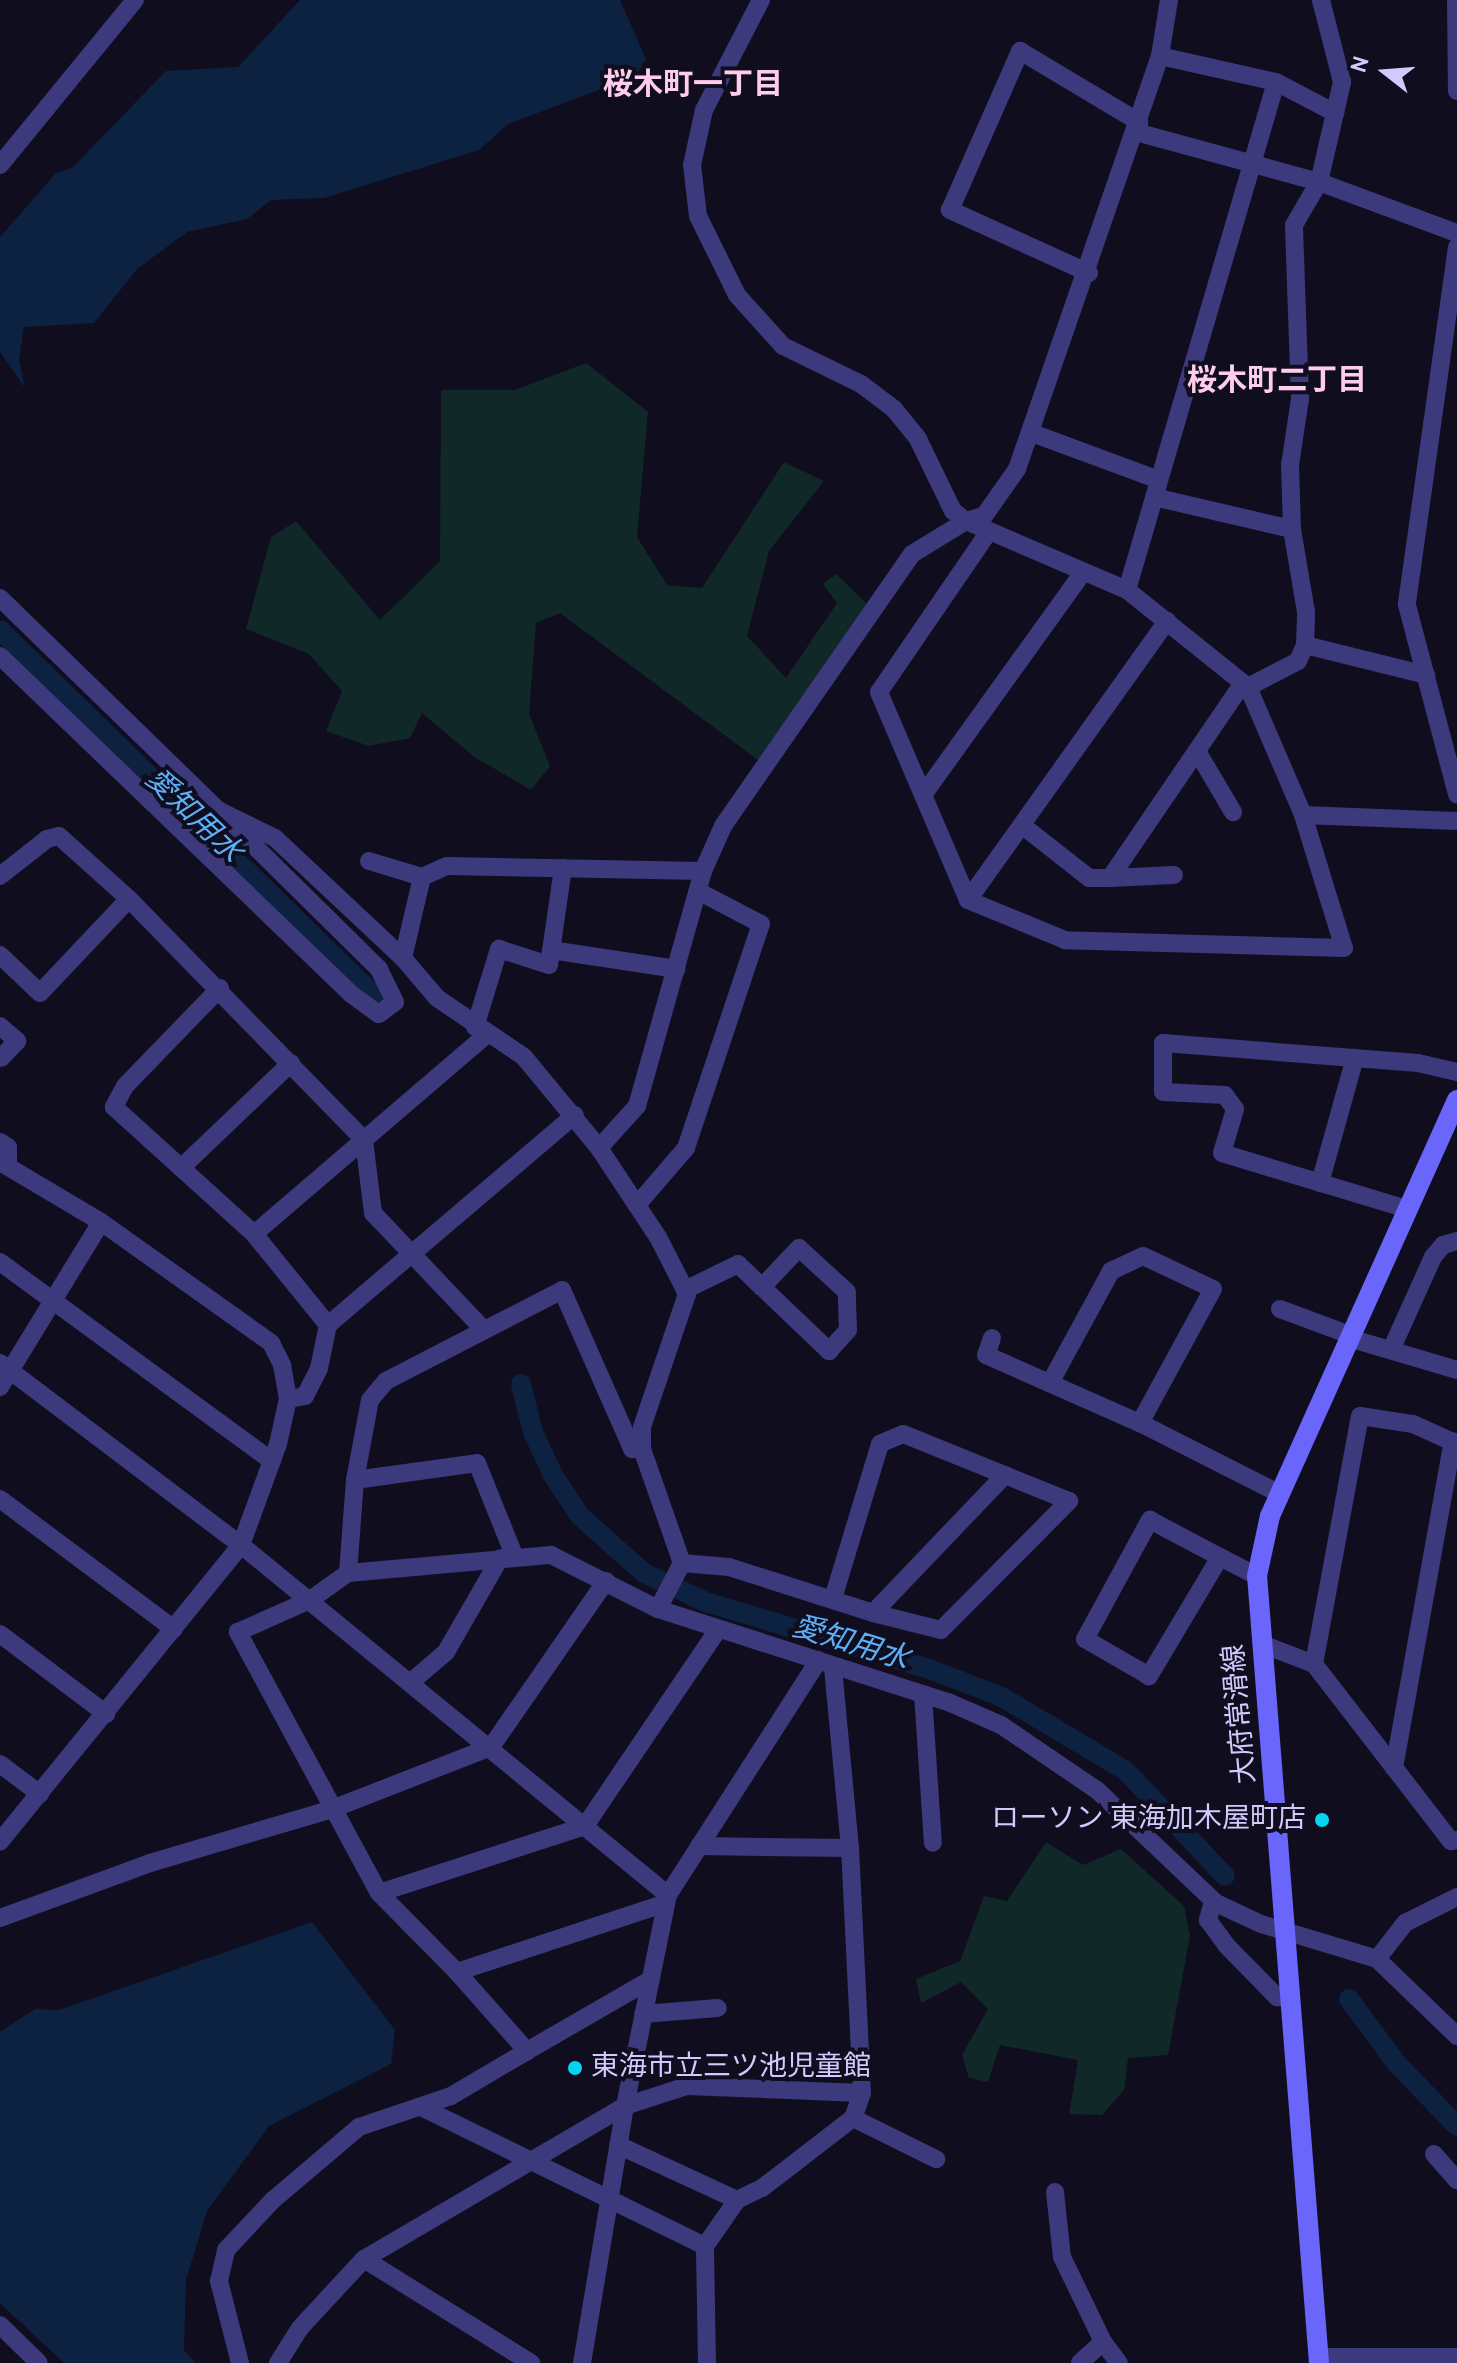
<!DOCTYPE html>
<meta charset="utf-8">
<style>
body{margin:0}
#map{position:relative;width:1457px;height:2363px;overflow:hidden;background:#100d1e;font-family:Overpass,"Noto Sans JP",sans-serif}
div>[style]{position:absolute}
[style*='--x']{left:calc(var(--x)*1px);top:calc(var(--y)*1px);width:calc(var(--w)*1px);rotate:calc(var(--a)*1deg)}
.green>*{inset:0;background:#102827}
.water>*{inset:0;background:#0d2141}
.canal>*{height:20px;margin:-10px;padding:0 10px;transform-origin:10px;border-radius:10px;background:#0d2141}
.minor>*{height:18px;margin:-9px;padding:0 9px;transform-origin:9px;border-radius:9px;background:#3c397c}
.secondary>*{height:20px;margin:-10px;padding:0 10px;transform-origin:10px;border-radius:10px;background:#6a65fb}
.dots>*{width:22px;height:22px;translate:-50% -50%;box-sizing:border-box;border:4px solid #100d1e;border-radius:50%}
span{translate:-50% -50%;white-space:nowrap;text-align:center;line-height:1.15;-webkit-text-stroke:8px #100d1e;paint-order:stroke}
.street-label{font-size:28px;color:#d1cbfd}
.poi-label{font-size:28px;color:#d1cbfd}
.right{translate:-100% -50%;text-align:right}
.left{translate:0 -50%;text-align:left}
.neighbourhood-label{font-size:30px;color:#fecdeb;font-weight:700}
.water-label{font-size:30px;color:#5cb0fa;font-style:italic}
.north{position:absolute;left:1345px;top:32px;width:80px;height:80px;-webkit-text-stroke:6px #100d1e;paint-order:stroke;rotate:287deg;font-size:22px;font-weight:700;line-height:32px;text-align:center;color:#d1cbfd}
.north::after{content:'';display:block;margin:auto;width:28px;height:36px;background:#d1cbfd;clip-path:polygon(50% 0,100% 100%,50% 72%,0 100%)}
</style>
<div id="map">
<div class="green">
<div style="clip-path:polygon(586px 363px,648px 412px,637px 537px,667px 585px,702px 588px,784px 462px,824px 481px,769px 551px,747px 636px,786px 678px,837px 603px,823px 584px,836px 574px,867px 604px,758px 760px,560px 613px,536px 623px,529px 714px,550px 766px,531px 790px,473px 756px,422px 713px,410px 738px,369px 746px,326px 731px,342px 691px,309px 654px,246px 629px,271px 537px,296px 521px,380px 620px,440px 561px,441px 390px,515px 390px)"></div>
<div style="clip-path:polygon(1046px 1842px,1083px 1865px,1121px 1849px,1184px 1906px,1190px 1936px,1168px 2055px,1128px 2058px,1124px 2090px,1102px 2115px,1069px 2114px,1078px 2060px,1000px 2045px,988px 2082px,969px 2078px,962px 2055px,988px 2009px,961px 1982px,921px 2003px,916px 1979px,960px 1961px,984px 1896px,1007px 1901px)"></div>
</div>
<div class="water">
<div style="clip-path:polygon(300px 0,620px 0,646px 59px,636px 76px,508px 124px,479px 150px,324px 198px,271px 200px,247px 219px,187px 232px,137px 269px,94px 323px,24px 327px,19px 360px,25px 388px,0 352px,0 237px,56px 173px,72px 168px,166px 71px,238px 67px)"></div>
<div style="clip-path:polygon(312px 1922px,395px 2030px,391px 2064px,269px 2126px,207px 2211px,186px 2280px,184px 2350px,196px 2363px,64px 2363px,0 2303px,0 2032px,35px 2009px,59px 2010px)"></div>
</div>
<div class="canal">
<div style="--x:0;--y:630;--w:535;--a:44.32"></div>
<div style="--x:521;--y:1384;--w:49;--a:76"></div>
<div style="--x:533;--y:1432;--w:47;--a:65.1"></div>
<div style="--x:553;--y:1475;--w:49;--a:56.6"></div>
<div style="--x:580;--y:1516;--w:86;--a:41.7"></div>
<div style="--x:644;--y:1573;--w:68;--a:25.1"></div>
<div style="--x:706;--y:1602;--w:236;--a:16.7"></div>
<div style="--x:932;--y:1670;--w:75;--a:21.1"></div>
<div style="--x:1002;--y:1697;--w:144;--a:30.8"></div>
<div style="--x:1126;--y:1771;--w:144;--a:46.7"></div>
<div style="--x:1349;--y:1999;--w:81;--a:53.6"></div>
<div style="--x:1397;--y:2064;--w:86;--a:45.9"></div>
</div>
<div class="minor">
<div style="--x:761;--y:0;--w:124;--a:117.4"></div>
<div style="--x:704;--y:110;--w:56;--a:102.3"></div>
<div style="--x:692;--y:165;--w:51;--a:83.3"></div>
<div style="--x:698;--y:216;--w:88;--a:63.7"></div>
<div style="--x:737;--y:295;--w:69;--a:48"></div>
<div style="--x:783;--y:346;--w:87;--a:26"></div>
<div style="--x:861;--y:384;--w:41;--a:37.1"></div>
<div style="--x:894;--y:409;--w:38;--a:51"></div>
<div style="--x:918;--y:439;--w:80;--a:64.1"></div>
<div style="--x:953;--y:511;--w:16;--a:38"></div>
<div style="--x:966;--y:521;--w:175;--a:23.2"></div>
<div style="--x:1127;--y:590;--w:155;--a:38.7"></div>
<div style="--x:1248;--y:687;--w:139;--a:66.7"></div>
<div style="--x:1303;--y:815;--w:139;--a:72.9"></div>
<div style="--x:1344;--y:948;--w:279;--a:-178.4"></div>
<div style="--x:1065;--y:940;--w:105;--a:-157.6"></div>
<div style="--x:968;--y:900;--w:226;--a:-113.2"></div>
<div style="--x:879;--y:692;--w:193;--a:-55.6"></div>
<div style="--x:1456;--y:0;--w:91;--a:89.4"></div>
<div style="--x:1276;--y:82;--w:67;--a:27.7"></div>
<div style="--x:1136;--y:132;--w:190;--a:15.3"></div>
<div style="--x:1319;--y:182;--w:147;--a:20.3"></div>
<div style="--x:0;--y:165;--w:213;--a:-50.7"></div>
<div style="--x:1457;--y:247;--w:361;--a:98"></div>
<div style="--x:1407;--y:605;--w:196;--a:75.2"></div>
<div style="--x:1089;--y:273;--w:153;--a:-155.6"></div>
<div style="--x:950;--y:210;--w:174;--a:-66.2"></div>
<div style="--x:1020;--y:51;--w:139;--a:30.8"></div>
<div style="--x:1032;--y:433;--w:135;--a:20.3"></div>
<div style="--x:1154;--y:497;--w:142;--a:13.1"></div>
<div style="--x:1127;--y:590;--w:529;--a:-73.65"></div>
<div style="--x:1276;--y:82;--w:119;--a:-167.4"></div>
<div style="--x:0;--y:598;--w:304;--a:44.2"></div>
<div style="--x:218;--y:810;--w:64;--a:26.2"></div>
<div style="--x:275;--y:838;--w:175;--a:43.2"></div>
<div style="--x:403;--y:958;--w:52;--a:49.6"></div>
<div style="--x:437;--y:998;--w:105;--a:34.1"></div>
<div style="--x:524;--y:1057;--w:118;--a:50.5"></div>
<div style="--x:599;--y:1148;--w:57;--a:-47.9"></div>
<div style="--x:637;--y:1106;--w:244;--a:-74.3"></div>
<div style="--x:703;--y:871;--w:49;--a:-66"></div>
<div style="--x:723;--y:826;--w:331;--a:-55.2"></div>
<div style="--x:912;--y:554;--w:63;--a:-31.4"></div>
<div style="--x:966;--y:521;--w:19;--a:-16"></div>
<div style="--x:984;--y:516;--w:57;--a:-54.9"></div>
<div style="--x:1017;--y:469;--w:437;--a:-70.9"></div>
<div style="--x:1160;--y:56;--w:57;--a:-80.9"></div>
<div style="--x:1305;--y:645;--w:125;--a:13.9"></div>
<div style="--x:0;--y:656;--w:487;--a:43.9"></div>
<div style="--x:351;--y:994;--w:34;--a:36"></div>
<div style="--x:379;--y:1014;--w:20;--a:-37"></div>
<div style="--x:395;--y:1002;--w:37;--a:-116"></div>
<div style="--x:379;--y:969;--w:226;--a:-135.4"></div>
<div style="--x:1248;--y:687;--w:56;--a:-27.5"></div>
<div style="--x:1298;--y:661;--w:17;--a:-66"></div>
<div style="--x:1305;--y:645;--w:33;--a:-88"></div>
<div style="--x:1306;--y:612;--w:84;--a:-99.6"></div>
<div style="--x:1292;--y:529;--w:64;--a:-91.8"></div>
<div style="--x:1290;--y:465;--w:67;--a:-81.4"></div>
<div style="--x:1300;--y:399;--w:174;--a:-92"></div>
<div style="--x:1294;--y:225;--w:50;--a:-59.8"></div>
<div style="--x:1319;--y:182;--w:103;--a:-77"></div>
<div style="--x:1342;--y:82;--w:85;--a:-104.4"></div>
<div style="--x:1197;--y:751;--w:71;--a:59.5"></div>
<div style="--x:923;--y:795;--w:274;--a:-54.3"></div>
<div style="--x:1303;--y:815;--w:154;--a:2.2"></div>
<div style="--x:1023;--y:826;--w:84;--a:38.2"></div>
<div style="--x:1089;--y:878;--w:21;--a:0"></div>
<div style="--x:1110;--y:878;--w:236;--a:-55.7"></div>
<div style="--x:369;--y:861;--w:55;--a:16.8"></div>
<div style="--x:422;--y:877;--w:27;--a:-24"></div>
<div style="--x:447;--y:866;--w:256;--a:1.1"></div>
<div style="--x:0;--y:876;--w:60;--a:-38.2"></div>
<div style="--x:47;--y:839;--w:12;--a:-14"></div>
<div style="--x:59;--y:836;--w:94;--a:42"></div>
<div style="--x:129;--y:899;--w:337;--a:45.7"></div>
<div style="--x:364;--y:1140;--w:74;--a:83"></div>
<div style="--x:373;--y:1213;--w:158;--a:46.5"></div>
<div style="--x:1110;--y:878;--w:64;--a:-2.7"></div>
<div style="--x:968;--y:900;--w:343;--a:-54.5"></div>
<div style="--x:551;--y:950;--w:127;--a:8.6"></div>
<div style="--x:0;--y:955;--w:55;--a:43.5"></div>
<div style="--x:40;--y:993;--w:129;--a:-46.6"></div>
<div style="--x:403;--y:958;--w:83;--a:-76.8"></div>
<div style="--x:220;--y:988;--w:136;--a:134.1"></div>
<div style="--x:125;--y:1086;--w:24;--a:118"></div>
<div style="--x:114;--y:1107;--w:189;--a:42.2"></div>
<div style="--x:0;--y:1026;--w:23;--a:41"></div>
<div style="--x:17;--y:1041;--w:23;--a:133"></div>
<div style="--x:475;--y:1027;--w:82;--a:-72.9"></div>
<div style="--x:499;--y:949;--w:52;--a:17.7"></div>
<div style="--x:549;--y:965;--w:98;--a:-81.8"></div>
<div style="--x:0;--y:1142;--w:9;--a:32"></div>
<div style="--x:8;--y:1147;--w:19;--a:90"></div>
<div style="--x:599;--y:1148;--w:107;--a:56.5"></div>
<div style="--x:658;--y:1237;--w:64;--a:63"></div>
<div style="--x:687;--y:1294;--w:140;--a:108.7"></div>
<div style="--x:642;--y:1427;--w:22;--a:90"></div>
<div style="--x:0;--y:1162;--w:117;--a:30.7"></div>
<div style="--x:101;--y:1222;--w:209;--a:35.4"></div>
<div style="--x:271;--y:1343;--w:25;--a:63"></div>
<div style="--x:282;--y:1365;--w:35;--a:80"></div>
<div style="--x:288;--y:1399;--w:46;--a:102.5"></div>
<div style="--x:278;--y:1444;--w:108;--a:110.1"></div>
<div style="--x:241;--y:1545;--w:382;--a:129.1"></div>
<div style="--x:181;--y:1168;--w:152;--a:-43.7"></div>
<div style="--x:1320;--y:1183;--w:130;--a:-74.4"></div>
<div style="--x:637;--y:1205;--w:75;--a:-49.3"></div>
<div style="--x:686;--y:1148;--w:236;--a:-71.5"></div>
<div style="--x:761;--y:924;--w:71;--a:-152.4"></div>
<div style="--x:1407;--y:1209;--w:193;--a:-163.2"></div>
<div style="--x:1222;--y:1153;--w:46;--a:-73.5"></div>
<div style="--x:1235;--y:1109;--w:17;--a:-126"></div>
<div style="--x:1225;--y:1095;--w:62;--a:-177.2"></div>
<div style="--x:1163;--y:1092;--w:49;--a:-90"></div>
<div style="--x:1163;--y:1043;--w:256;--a:4.5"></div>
<div style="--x:1418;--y:1063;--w:40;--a:13"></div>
<div style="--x:0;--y:1262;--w:337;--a:36.2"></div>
<div style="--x:685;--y:1290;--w:59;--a:-26.1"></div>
<div style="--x:738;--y:1264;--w:33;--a:44"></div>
<div style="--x:762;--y:1287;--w:93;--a:43.7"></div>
<div style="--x:829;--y:1351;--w:28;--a:-48"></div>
<div style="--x:848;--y:1330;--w:38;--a:-92"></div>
<div style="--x:847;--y:1292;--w:65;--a:-137.5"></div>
<div style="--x:799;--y:1248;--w:54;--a:133.5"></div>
<div style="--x:1280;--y:1309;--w:75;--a:20.4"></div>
<div style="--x:328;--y:1325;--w:117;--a:-129.1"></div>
<div style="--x:254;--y:1234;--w:307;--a:-40.6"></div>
<div style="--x:992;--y:1338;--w:18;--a:109"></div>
<div style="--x:986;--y:1355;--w:171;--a:23.9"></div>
<div style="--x:1142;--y:1424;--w:155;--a:26.9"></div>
<div style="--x:1349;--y:1338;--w:113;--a:16.5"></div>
<div style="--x:1391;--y:1350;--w:102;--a:-65.7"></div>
<div style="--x:1433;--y:1257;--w:16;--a:-50"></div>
<div style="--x:1443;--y:1245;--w:15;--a:-16"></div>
<div style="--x:0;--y:1363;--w:302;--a:37.1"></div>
<div style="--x:241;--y:1545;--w:552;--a:39.34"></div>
<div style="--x:1050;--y:1383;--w:128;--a:-61.4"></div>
<div style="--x:1111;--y:1271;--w:35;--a:-25"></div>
<div style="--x:1143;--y:1256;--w:77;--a:25.2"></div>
<div style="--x:1213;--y:1289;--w:153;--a:118.6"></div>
<div style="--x:0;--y:1387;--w:193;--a:-58.5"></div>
<div style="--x:288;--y:1399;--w:17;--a:-10"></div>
<div style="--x:305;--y:1396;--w:31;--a:-63"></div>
<div style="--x:319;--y:1368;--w:44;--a:-78.2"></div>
<div style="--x:328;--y:1325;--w:324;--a:-40.4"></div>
<div style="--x:355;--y:1480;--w:123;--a:-7.9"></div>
<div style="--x:477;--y:1463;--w:99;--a:68.1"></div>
<div style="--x:0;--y:1499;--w:217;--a:36.8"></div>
<div style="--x:1220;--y:1557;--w:139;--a:120.8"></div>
<div style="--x:1149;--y:1676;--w:74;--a:-150"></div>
<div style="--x:1085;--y:1639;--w:136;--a:-61.4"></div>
<div style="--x:1150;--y:1520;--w:79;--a:27.9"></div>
<div style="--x:1220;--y:1557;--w:42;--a:27.2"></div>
<div style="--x:682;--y:1563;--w:47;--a:4.9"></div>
<div style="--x:729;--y:1567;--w:151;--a:17.7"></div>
<div style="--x:873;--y:1613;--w:70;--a:14"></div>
<div style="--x:941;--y:1630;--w:182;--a:-45.2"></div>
<div style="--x:1069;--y:1501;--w:179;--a:-158"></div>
<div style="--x:903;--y:1434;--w:25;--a:157"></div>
<div style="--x:880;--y:1444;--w:162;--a:106.9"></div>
<div style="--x:348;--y:1573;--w:93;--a:-85.7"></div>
<div style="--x:355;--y:1480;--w:81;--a:-79.4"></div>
<div style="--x:370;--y:1400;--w:25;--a:-50"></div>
<div style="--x:386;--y:1381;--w:198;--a:-27.3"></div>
<div style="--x:562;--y:1290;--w:174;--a:66.2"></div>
<div style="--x:632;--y:1449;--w:10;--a:0"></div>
<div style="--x:642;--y:1449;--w:121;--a:70.7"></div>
<div style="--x:682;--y:1563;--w:52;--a:117.6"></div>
<div style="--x:873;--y:1613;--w:191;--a:-46.3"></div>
<div style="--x:0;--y:1634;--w:133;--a:37"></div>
<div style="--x:1262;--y:1644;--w:56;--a:21"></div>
<div style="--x:1314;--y:1664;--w:224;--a:52.3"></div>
<div style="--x:1451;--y:1841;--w:6;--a:-9"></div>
<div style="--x:1314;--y:1664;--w:252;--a:-79.5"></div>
<div style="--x:1360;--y:1416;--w:54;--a:8.6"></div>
<div style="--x:1413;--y:1424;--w:48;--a:24.4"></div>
<div style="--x:411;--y:1682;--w:46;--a:-40.6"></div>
<div style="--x:446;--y:1652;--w:108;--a:-60.1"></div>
<div style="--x:923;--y:1694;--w:149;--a:86.2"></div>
<div style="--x:0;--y:1764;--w:50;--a:36.9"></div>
<div style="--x:1394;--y:1768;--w:332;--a:-79.8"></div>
<div style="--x:699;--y:1846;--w:151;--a:0.8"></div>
<div style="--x:379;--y:1893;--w:217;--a:-18"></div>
<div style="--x:585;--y:1826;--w:235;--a:-55.9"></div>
<div style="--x:1213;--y:1901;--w:20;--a:105"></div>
<div style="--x:1208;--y:1920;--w:31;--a:54"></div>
<div style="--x:1226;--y:1945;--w:73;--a:45.6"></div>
<div style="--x:1277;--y:1997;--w:13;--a:4"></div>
<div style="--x:666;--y:1903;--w:220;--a:161.7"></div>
<div style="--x:457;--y:1972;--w:111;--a:-134.6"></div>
<div style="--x:379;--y:1893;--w:297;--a:-118.4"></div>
<div style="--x:238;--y:1632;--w:79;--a:-24"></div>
<div style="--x:310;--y:1600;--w:47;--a:-35.4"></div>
<div style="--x:348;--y:1573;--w:204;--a:-5.1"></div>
<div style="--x:551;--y:1555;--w:120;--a:26.8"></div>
<div style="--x:658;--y:1609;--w:305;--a:17.8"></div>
<div style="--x:948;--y:1702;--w:58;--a:23.5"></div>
<div style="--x:1001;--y:1725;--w:117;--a:34.2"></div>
<div style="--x:1098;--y:1791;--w:163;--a:43.5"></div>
<div style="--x:1216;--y:1903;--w:50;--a:25"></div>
<div style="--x:1261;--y:1924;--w:121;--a:16.8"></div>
<div style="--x:1377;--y:1959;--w:111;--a:43.9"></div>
<div style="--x:0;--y:1918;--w:160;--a:-20.1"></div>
<div style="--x:150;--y:1863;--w:190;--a:-16.5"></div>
<div style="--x:332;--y:1809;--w:171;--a:-21.3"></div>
<div style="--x:491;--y:1747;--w:202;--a:-55.3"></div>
<div style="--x:1377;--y:1959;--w:46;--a:-52.1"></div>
<div style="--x:1405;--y:1923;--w:58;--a:-26.6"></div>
<div style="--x:457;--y:1972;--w:106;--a:48.5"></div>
<div style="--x:527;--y:2051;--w:142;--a:-30"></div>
<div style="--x:643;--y:2014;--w:75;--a:-4.6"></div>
<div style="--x:421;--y:2107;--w:316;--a:26.1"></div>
<div style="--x:853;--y:2118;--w:93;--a:26.3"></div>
<div style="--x:618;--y:2145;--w:131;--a:24.8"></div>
<div style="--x:1434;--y:2154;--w:35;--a:49"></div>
<div style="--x:1055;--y:2192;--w:65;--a:83.9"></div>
<div style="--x:1062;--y:2257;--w:94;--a:64.2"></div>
<div style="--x:1103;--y:2342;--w:31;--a:138"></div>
<div style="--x:364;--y:2259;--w:197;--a:31.9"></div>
<div style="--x:0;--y:2325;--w:54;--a:44.3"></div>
<div style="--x:1103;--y:2342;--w:26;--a:53"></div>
<div style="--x:1319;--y:2357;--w:138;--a:0"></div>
<div style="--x:240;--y:2363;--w:85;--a:-104.4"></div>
<div style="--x:219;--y:2281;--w:32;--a:-77"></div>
<div style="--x:226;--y:2250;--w:69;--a:-46.8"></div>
<div style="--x:273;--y:2200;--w:113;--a:-40.3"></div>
<div style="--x:359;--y:2127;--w:97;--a:-18.6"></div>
<div style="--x:451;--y:2096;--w:88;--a:-30.6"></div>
<div style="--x:278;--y:2363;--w:41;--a:-57.8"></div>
<div style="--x:300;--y:2328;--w:94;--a:-47.2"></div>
<div style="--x:364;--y:2259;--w:303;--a:-30.4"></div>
<div style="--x:625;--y:2106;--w:65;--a:-17.9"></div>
<div style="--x:687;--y:2086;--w:175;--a:2.3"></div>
<div style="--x:582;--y:2363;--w:261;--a:-80.5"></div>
<div style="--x:625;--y:2106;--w:215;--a:-78.5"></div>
<div style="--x:668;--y:1895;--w:279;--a:-57.3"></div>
<div style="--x:707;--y:2363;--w:117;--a:-91"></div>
<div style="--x:705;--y:2246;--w:56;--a:-55.2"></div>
<div style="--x:737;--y:2200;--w:28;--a:-26"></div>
<div style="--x:762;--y:2188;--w:115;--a:-37.6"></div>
<div style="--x:853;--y:2118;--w:27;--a:-70"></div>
<div style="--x:862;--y:2093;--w:245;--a:-92.8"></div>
<div style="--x:850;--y:1848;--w:182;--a:-95.4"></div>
</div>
<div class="secondary">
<div style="--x:1319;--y:2363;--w:789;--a:-94.5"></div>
<div style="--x:1257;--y:1576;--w:61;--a:-77.8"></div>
<div style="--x:1270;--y:1516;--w:456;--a:-65.8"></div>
</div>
<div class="dots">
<div style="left:1322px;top:1820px;background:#07d5ee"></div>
<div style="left:575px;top:2068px;background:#07d5ee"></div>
</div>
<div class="street-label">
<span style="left:1241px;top:1714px;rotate:-95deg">大府常滑線</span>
</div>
<div class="poi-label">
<span class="right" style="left:1306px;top:1820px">ローソン 東海加木屋町店</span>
<span class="left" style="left:591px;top:2068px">東海市立三ツ池児童館</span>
</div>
<div class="neighbourhood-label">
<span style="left:693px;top:87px">桜木町一丁目</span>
<span style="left:1277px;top:383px">桜木町二丁目</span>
</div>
<div class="water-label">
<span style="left:192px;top:817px;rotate:44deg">愛知用水</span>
<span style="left:850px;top:1645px;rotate:17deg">愛知用水</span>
</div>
<div class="north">N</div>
</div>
